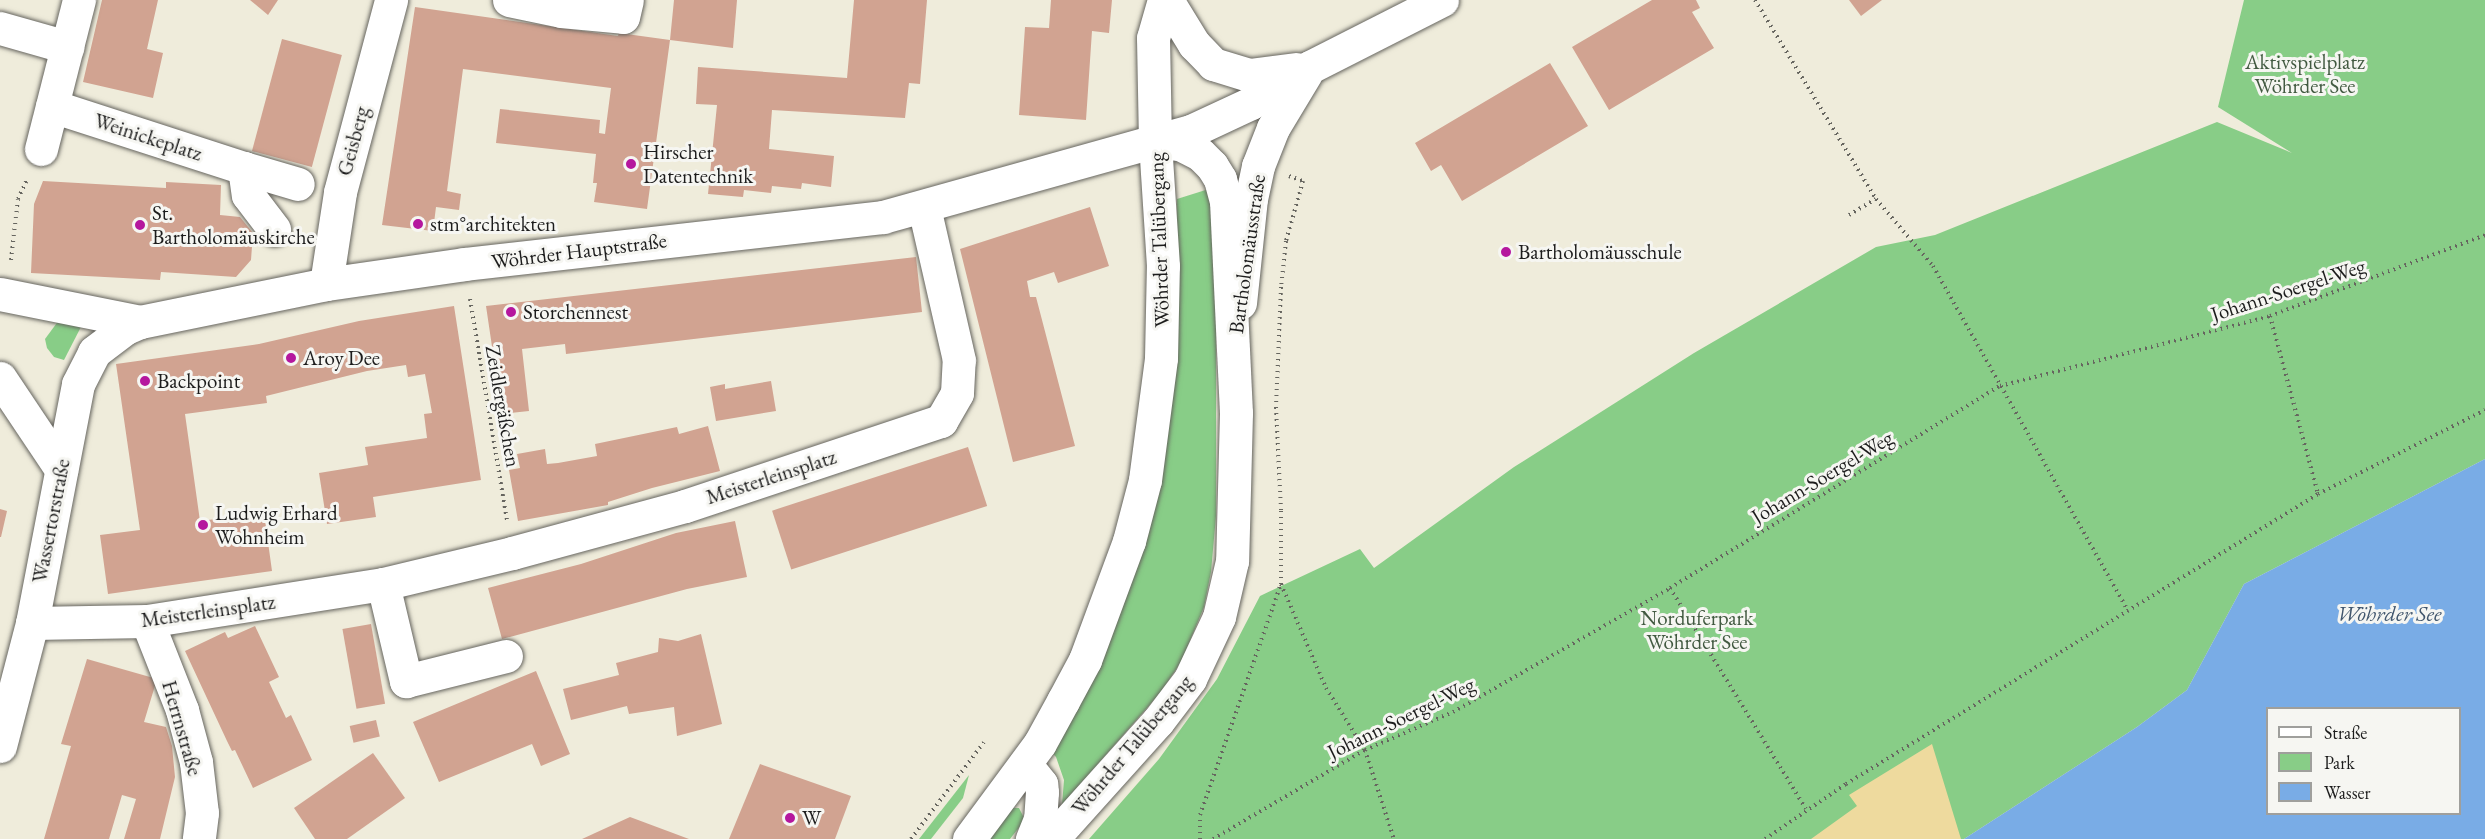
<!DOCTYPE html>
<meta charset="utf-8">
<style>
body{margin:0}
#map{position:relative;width:2485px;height:839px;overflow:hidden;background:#efecdb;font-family:"EB Garamond",serif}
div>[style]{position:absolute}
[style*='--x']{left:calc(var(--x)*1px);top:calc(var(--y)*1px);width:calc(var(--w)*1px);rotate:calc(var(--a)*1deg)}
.green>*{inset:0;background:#88cd87}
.sand>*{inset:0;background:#eeda9e}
.water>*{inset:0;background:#79ace6}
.building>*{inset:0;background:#d1a391;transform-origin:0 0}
.path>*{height:4px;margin-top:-2px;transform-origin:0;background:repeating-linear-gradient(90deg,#66655f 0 1.5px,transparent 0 6px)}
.roads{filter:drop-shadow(0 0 2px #66655f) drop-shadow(0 0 2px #66655f)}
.minor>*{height:33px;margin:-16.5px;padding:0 16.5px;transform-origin:16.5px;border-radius:16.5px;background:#fff}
.major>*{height:33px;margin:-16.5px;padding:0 16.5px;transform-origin:16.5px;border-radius:16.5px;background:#fff}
.dots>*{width:16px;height:16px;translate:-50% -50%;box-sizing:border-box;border:3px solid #f6f6f2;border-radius:50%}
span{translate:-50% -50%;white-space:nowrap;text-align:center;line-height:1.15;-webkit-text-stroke:6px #f6f6f2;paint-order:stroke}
.park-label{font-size:21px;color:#425a41}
.street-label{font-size:21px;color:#1c1c1c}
.poi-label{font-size:21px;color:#1c1c1c}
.left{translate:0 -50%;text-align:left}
.water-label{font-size:22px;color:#41566d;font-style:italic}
.legend{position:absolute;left:2266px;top:707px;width:195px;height:108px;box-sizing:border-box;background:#f6f6f2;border:2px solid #9f9f9c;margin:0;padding:8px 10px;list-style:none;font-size:18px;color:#1c1c1c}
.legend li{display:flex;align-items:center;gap:12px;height:30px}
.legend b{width:30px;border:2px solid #9f9f9c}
</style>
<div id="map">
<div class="green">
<div style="clip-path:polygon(2244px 0,2485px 0,2485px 459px,2244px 584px,2187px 690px,2137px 727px,1964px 839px,1089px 839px,1159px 759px,1217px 679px,1260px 596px,1360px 549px,1374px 568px,1514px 467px,1694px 353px,1876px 247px,1935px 235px,2217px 122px,2292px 153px,2218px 107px)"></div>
<div style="clip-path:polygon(1212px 188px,1216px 231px,1216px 516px,1211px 572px,1204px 607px,1181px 662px,1160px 693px,1062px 805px,1064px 780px,1056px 757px,1049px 749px,1115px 620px,1176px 265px,1177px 199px)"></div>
<div style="clip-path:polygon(62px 316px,84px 321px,64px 360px,54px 357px,47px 348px,45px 339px)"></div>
<div style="clip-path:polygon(969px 775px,963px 798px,931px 839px,919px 839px)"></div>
<div style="clip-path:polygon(1012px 808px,1019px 808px,1025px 820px,1010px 839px,985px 839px)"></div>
</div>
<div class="sand">
<div style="clip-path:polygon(1932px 744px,1961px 839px,1811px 839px,1857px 806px,1849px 795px)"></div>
</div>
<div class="water">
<div style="clip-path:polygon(evenodd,2485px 459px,2485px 839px,1964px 839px,2137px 727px,2187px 690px,2244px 584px,2485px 459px,2268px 708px,2460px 708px,2460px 814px,2268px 814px,2268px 708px)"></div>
</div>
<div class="building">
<div style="clip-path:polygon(102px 0,158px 0,147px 49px,163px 53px,153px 98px,83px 82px)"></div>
<div style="clip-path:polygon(250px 0,278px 0,268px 15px)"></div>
<div style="clip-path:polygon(674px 0,737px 0,733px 48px,670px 40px,647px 209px,594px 202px,597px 183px,593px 183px,596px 154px,496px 143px,500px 109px,600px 120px,599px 133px,605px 134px,611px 88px,463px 69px,447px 191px,461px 194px,459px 210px,436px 207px,433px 231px,382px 225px,415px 7px,618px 36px,619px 33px,670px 40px)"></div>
<div style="clip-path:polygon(854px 0,927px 0,920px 84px,909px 83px,905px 118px,772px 110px,769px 149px,834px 156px,831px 187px,802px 183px,801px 189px,772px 186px,771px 193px,744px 190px,743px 197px,708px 194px,717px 105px,696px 104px,698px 67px,847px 78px)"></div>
<div style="clip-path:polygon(1051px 0,1112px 0,1109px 33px,1092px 31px,1086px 120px,1019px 115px,1025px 27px,1049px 28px)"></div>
<div style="clip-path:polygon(1652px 0,1696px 0,1700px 8px,1692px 12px,1714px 48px,1609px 110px,1572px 47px)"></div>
<div style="clip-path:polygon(1849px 0,1882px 0,1861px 16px)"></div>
<div style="left:282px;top:39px;width:62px;height:116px;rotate:15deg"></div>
<div style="clip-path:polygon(1550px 63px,1588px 126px,1462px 201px,1441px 165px,1431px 171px,1415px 143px)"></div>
<div style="clip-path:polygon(43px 181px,166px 188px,166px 182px,221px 185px,220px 215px,240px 217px,253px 233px,251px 260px,236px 277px,161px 272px,160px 280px,31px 273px,34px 204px)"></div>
<div style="clip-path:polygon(1090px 207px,1109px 266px,1058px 283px,1054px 272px,1027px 281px,1030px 297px,1036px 297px,1075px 446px,1013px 462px,960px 249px)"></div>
<div style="clip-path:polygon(916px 257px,922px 312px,566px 354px,565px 344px,522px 349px,529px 411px,502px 414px,486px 306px)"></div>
<div style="clip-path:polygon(454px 306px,481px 480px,373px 497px,376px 517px,327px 524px,319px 473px,368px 465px,365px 447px,427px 438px,424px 414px,432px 413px,425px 374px,408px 377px,406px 365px,367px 371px,266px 396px,267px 403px,185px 414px,200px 521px,264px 513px,272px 571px,108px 594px,100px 535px,140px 530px,116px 364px,259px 344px,359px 321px)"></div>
<div style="clip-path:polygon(771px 381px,776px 411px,716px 421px,710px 387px,725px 384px,725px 389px)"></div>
<div style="clip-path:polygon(708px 426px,720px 471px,652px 488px,608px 502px,608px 505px,518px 521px,509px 470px,520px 468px,517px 454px,545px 449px,547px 464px,558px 463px,597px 456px,595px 444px,677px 427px,679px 434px)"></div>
<div style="left:968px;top:447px;width:62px;height:206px;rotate:72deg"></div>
<div style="clip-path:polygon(0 509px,7px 511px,1px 537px,0 537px)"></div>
<div style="clip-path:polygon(735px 521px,747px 577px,687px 589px,502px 639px,488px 588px,581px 564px,676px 533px)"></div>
<div style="left:371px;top:624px;width:81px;height:29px;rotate:80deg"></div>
<div style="clip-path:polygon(255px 626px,279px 677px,269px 682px,286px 718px,291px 715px,312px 760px,253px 788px,235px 750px,232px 751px,227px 741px,185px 651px,225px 632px,228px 638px)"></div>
<div style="clip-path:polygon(701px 634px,722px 724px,677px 736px,674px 707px,629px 714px,627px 706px,571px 720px,563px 689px,619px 675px,616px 663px,658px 652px,659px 638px,678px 641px)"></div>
<div style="clip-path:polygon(87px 659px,157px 679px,144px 722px,166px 727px,172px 746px,175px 777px,160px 839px,124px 839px,136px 799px,122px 795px,109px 839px,44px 839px,71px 746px,61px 744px)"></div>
<div style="clip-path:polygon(536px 671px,570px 754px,541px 766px,532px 744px,439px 782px,413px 722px)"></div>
<div style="left:376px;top:720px;width:17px;height:27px;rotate:77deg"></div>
<div style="clip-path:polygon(373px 753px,405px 798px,347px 839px,315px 839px,294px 808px)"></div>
<div style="clip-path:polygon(760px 764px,851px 796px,835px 839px,729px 839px)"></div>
<div style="clip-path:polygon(630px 817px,689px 839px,582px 839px)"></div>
</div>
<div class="path">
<div style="--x:1755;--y:0;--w:233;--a:58.7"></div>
<div style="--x:1876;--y:199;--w:88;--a:49.6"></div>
<div style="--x:1933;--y:266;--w:396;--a:60.5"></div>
<div style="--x:1289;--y:176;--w:15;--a:20"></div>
<div style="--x:1303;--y:181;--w:62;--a:105.8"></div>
<div style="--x:1286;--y:241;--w:46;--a:96.2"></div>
<div style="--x:1281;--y:287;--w:120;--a:92.4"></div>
<div style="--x:1276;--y:407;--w:104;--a:87.2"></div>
<div style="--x:1281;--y:511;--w:73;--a:90"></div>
<div style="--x:1281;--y:584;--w:113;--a:66.6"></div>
<div style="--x:1326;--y:688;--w:73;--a:57.8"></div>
<div style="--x:1365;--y:750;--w:94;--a:72"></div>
<div style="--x:1849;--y:215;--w:31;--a:-31"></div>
<div style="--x:11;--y:260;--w:61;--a:-83.5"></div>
<div style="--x:18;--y:199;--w:21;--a:-65"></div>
<div style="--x:470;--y:299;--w:224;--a:80.5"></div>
<div style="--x:2270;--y:316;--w:184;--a:74.9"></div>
<div style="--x:1670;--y:588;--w:259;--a:58.4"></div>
<div style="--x:911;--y:839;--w:121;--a:-53"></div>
<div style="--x:1200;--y:839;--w:24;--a:-90"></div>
<div style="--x:1200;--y:815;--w:245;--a:-70.7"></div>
<div style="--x:1213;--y:839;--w:176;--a:-30.4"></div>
<div style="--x:1365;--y:750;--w:96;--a:-23.4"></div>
<div style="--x:1453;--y:712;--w:250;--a:-29.7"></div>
<div style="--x:1670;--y:588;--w:387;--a:-31.5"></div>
<div style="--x:2000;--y:386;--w:279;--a:-14.5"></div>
<div style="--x:2270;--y:316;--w:230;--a:-20.6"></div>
<div style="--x:1765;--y:839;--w:98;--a:-34.2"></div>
<div style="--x:1846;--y:784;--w:554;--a:-31.57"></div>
<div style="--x:2318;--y:494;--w:187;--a:-26.7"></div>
</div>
<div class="roads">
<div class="minor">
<div style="--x:509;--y:0;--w:53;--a:11.9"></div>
<div style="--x:561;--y:11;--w:62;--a:5.5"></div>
<div style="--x:623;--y:17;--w:17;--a:-77"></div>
<div style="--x:1167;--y:0;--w:52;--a:58.5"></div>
<div style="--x:1194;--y:44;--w:28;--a:46"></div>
<div style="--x:1213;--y:64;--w:38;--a:17"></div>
<div style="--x:1249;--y:75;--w:47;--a:-7.3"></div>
<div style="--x:0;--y:28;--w:70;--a:15.8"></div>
<div style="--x:52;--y:106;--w:202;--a:17.9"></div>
<div style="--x:244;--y:168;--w:27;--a:82"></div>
<div style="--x:248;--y:195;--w:43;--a:52.6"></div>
<div style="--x:1155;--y:142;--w:104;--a:-91.1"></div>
<div style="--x:1153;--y:38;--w:40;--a:-74"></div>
<div style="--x:41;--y:149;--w:154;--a:-75.7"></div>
<div style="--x:244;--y:168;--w:56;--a:16.5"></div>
<div style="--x:326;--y:284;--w:93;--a:-81.3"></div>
<div style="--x:340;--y:192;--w:199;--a:-75.1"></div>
<div style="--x:0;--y:294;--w:143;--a:11.3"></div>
<div style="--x:140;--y:322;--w:190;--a:-11.5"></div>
<div style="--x:326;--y:284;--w:139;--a:-8.2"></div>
<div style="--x:464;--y:264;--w:422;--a:-6.4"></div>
<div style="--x:883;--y:217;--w:320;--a:-15.6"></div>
<div style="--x:1191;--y:131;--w:66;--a:-25"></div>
<div style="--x:1251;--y:103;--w:69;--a:-31.4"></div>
<div style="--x:1310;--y:67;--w:148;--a:-26.9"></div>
<div style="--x:1240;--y:303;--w:105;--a:-84"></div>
<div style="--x:1251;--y:199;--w:34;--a:-78"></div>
<div style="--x:1258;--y:166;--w:41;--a:-68.5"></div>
<div style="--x:1273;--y:128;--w:64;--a:-59"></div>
<div style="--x:0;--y:378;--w:110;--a:56.2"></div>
<div style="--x:383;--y:584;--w:100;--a:76.7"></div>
<div style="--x:406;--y:681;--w:103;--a:-14"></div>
<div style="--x:147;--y:621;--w:96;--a:68.5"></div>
<div style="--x:182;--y:710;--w:54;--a:74.9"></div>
<div style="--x:196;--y:762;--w:51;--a:83.3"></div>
<div style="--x:202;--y:813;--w:26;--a:97"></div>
<div style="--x:32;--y:623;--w:115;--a:-1"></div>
<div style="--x:147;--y:621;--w:239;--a:-8.9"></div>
<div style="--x:383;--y:584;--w:133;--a:-13.5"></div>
<div style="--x:512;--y:553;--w:179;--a:-15.2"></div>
<div style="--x:685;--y:506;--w:270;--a:-18.4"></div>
<div style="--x:941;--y:421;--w:32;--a:-60"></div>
<div style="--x:957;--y:393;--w:33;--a:-87"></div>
<div style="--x:959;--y:360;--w:157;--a:-102.9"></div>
<div style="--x:0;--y:746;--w:127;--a:-75.4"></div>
<div style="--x:32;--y:623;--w:243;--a:-79.1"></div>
<div style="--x:78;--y:384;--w:36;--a:-63"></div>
<div style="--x:94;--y:352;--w:38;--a:-37"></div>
<div style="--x:124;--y:329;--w:17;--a:-24"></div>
</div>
<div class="major">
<div style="--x:1025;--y:764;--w:26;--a:51"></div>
<div style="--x:1041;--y:784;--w:8;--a:83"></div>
<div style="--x:1042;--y:792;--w:27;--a:94"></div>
<div style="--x:1040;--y:819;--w:22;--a:112"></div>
<div style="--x:969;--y:839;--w:119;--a:-53.5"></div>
<div style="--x:1040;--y:743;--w:48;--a:-61.3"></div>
<div style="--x:1063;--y:701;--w:47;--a:-61.8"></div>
<div style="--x:1085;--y:660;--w:127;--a:-69.7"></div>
<div style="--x:1129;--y:541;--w:63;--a:-75.3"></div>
<div style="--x:1145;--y:480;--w:123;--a:-82.5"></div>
<div style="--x:1161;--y:358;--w:92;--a:-88.8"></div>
<div style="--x:1163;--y:266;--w:124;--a:-93.7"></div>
<div style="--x:1155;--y:142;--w:25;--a:5"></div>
<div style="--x:1180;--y:144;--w:22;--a:27"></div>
<div style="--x:1200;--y:154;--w:17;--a:45"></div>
<div style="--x:1212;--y:166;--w:15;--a:58"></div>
<div style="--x:1220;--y:179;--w:23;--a:75"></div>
<div style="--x:1226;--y:201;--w:212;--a:87.3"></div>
<div style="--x:1236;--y:413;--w:148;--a:91.5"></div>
<div style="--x:1232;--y:561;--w:57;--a:103.1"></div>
<div style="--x:1219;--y:617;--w:68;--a:115.1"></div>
<div style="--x:1190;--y:679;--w:53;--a:127.3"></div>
<div style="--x:1158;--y:721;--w:159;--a:131.9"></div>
</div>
</div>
<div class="dots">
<div style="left:631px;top:164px;background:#b5179e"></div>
<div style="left:418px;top:224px;background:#b5179e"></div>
<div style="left:140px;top:225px;background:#b5179e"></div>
<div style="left:1506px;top:252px;background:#b5179e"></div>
<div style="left:511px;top:312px;background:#b5179e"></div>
<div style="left:291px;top:358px;background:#b5179e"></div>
<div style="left:145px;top:381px;background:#b5179e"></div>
<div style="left:203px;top:525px;background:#b5179e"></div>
<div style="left:790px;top:818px;background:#b5179e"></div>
</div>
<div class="park-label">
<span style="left:2305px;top:74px">Aktivspielplatz<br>Wöhrder See</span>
<span style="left:1697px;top:630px">Norduferpark<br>Wöhrder See</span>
</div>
<div class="street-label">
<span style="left:148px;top:137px;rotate:18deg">Weinickeplatz</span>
<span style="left:353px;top:141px;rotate:-75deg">Geisberg</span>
<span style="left:1159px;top:240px;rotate:-92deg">Wöhrder Talübergang</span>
<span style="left:579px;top:251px;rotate:-7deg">Wöhrder Hauptstraße</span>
<span style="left:1247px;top:254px;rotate:-82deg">Bartholomäusstraße</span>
<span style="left:2288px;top:290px;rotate:-18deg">Johann-Soergel-Weg</span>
<span style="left:503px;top:406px;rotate:80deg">Zeidlergäßchen</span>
<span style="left:771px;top:477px;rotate:-18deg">Meisterleinsplatz</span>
<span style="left:1822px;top:477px;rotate:-31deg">Johann-Soergel-Weg</span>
<span style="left:51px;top:521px;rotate:-79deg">Wassertorstraße</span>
<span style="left:208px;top:611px;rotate:-8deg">Meisterleinsplatz</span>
<span style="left:1401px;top:718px;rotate:-26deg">Johann-Soergel-Weg</span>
<span style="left:182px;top:728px;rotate:74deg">Herrnstraße</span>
<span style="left:1132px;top:745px;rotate:-50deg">Wöhrder Talübergang</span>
</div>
<div class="poi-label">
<span class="left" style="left:643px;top:164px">Hirscher<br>Datentechnik</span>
<span class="left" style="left:152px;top:225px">St.<br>Bartholomäuskirche</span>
<span class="left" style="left:430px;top:224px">stm°architekten</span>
<span class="left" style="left:1518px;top:252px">Bartholomäusschule</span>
<span class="left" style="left:523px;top:312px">Storchennest</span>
<span class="left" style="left:303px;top:358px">Aroy Dee</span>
<span class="left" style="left:157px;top:381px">Backpoint</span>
<span class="left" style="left:215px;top:525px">Ludwig Erhard<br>Wohnheim</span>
<span class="left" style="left:802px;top:818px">W</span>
</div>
<div class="water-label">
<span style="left:2389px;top:614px">Wöhrder See</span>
</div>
<ul class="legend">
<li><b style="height:8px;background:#fff"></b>Straße</li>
<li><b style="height:16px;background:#88cd87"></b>Park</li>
<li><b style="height:16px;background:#79ace6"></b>Wasser</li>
</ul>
</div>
